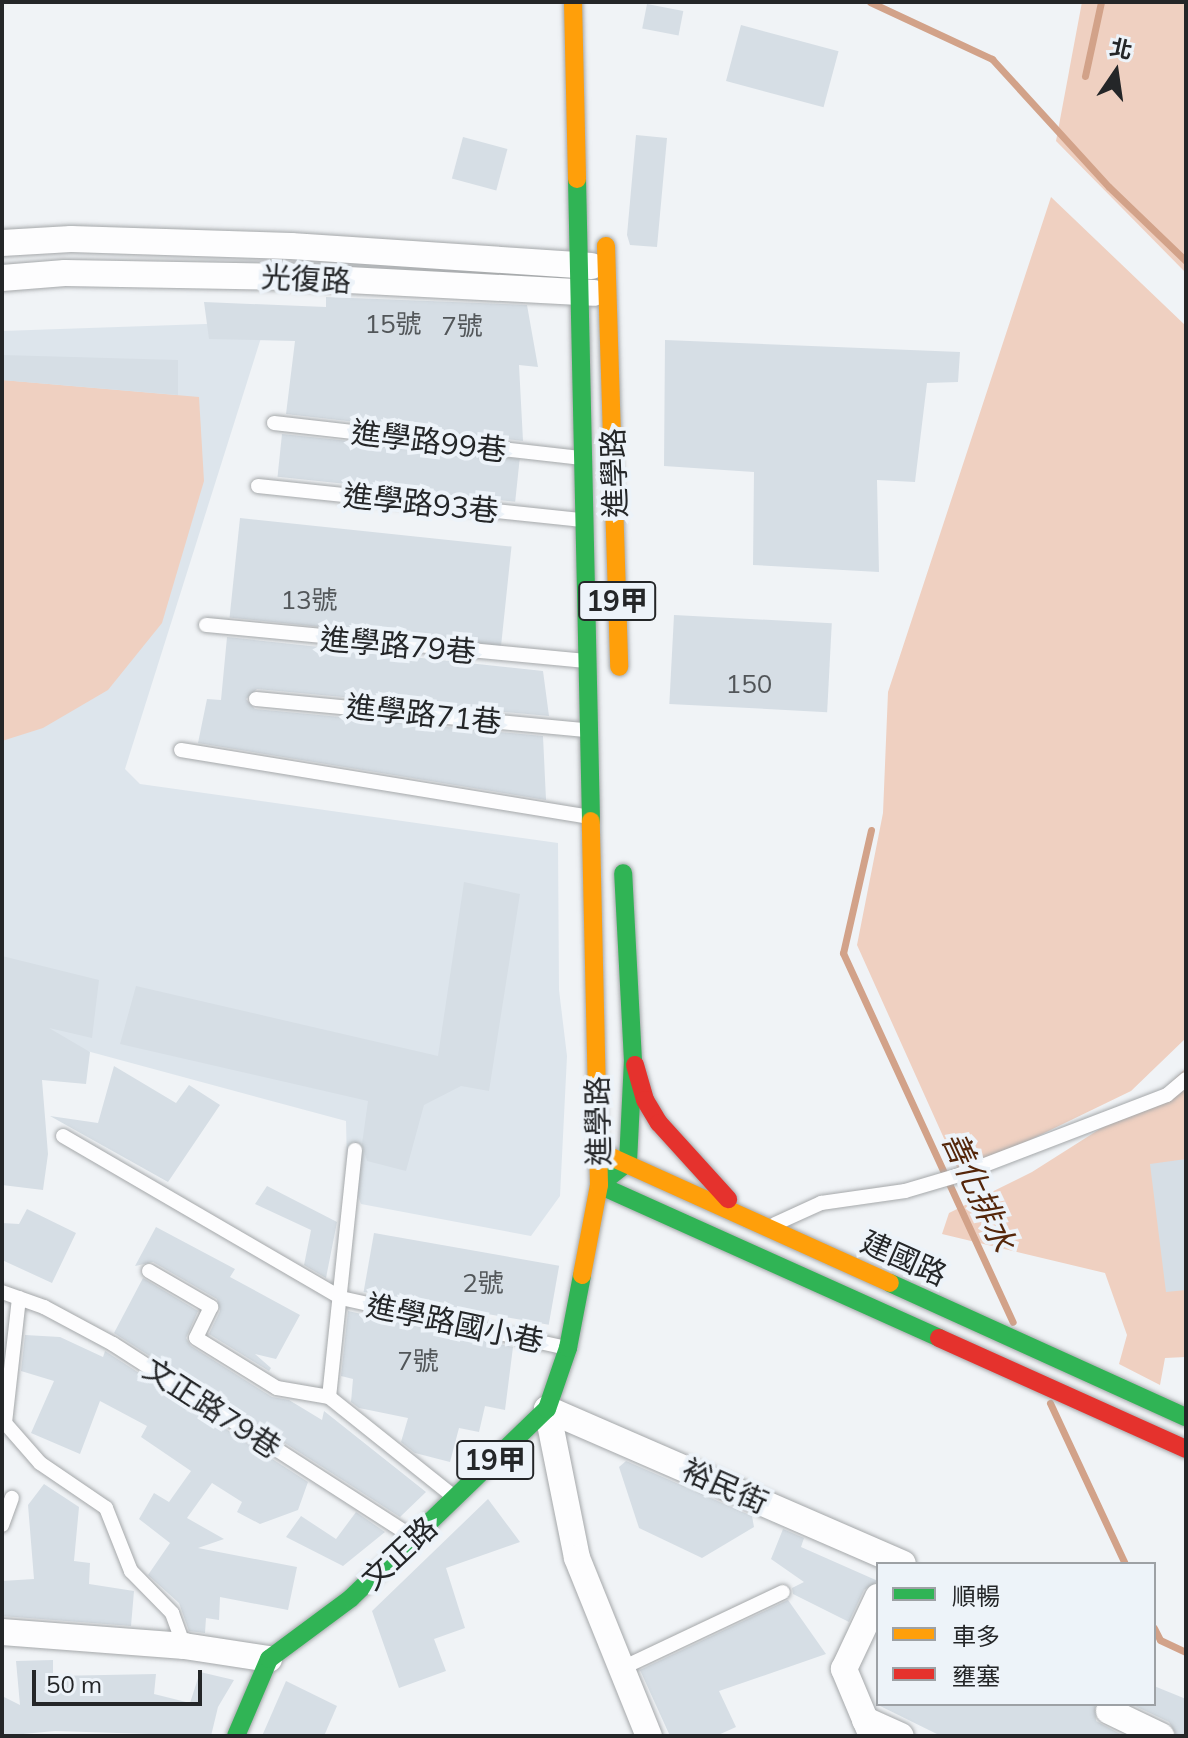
<!DOCTYPE html>
<meta charset="utf-8">
<style>
body{margin:0}
#map{position:relative;width:1188px;height:1738px;overflow:hidden;background:#f0f3f6;font-family:Mulish,"Noto Sans TC",sans-serif}
div>[style]{position:absolute}
[style*='--x']{left:calc(var(--x)*1px);top:calc(var(--y)*1px);width:calc(var(--w)*1px);rotate:calc(var(--a)*1deg)}
.built>*{inset:0;background:#dde5ec}
.green>*{inset:0;background:#efd0c1}
.stream>*{height:7px;margin:-3.5px;padding:0 3.5px;transform-origin:3.5px;border-radius:3.5px;background:#d2a289}
.building>*{inset:0;background:#d6dee5;transform-origin:0 0}
.roads{filter:drop-shadow(0 0 2px #a5a8aa) drop-shadow(0 0 2px #a5a8aa)}
.lane>*{height:14px;margin:-7px;padding:0 7px;transform-origin:7px;border-radius:7px;background:#fdfdfe}
.street>*{height:26px;margin:-13px;padding:0 13px;transform-origin:13px;border-radius:13px;background:#fdfdfe}
.fast>*{height:18px;margin:-9px;padding:0 9px;transform-origin:9px;border-radius:9px;background:#30b455}
.slow>*{height:18px;margin:-9px;padding:0 9px;transform-origin:9px;border-radius:9px;background:#ff9f0a}
.jam>*{height:18px;margin:-9px;padding:0 9px;transform-origin:9px;border-radius:9px;background:#e5322d}
span{translate:-50% -50%;white-space:nowrap;text-align:center;line-height:1.15;-webkit-text-stroke:8px #edf3f9;paint-order:stroke}
.number-label{font-size:26px;color:#525659}
.number-label span{-webkit-text-stroke-width:0}
.shield-label span{padding:2px 6px;background:#edf3f9;border:2px solid;border-radius:6px;-webkit-text-stroke-width:0}
.shield-label{font-size:28px;color:#242628;font-weight:700}
.street-label{font-size:30px;color:#242628}
.water-label{font-size:32px;color:#54260a;font-style:italic}
.frame{position:absolute;inset:0;border:4px solid #242628;pointer-events:none}
.legend{position:absolute;left:876px;top:1562px;width:280px;height:144px;box-sizing:border-box;background:#edf3f9;border:2px solid #9da1a5;margin:0;padding:10px 14px;list-style:none;font-size:24px;color:#242628}
.legend li{display:flex;align-items:center;gap:16px;height:40px}
.legend b{width:40px;border:2px solid #9da1a5}
.north{position:absolute;left:1076px;top:32px;width:80px;height:80px;-webkit-text-stroke:6px #edf3f9;paint-order:stroke;rotate:13deg;font-size:22px;font-weight:700;line-height:32px;text-align:center;color:#242628}
.north::after{content:'';display:block;margin:auto;width:28px;height:36px;background:#242628;clip-path:polygon(50% 0,100% 100%,50% 72%,0 100%)}
.scale{position:absolute;left:32px;top:1670px;width:170px;height:36px;box-sizing:border-box;border:4px solid #242628;border-top:0;padding-left:10px;font-size:24px;line-height:28px;white-space:nowrap;color:#242628;-webkit-text-stroke:6px #edf3f9;paint-order:stroke}
</style>
<div id="map">
<div class="built">
<div style="clip-path:polygon(266px 322px,125px 769px,140px 784px,558px 843px,559px 990px,567px 1056px,560px 1196px,531px 1236px,361px 1204px,347px 1166px,346px 1121px,2px 1028px,2px 331px)"></div>
</div>
<div class="green">
<div style="clip-path:polygon(1082px 2px,1186px 2px,1186px 273px,1056px 141px)"></div>
<div style="clip-path:polygon(1051px 197px,1186px 326px,1186px 1038px,1131px 1091px,960px 1174px,857px 945px,883px 813px,888px 692px)"></div>
<div style="clip-path:polygon(2px 380px,199px 397px,204px 481px,162px 623px,108px 690px,43px 728px,2px 741px)"></div>
<div style="clip-path:polygon(1186px 1068px,1186px 1357px,1165px 1358px,1160px 1385px,1119px 1364px,1127px 1335px,1105px 1273px,942px 1234px,949px 1213px,1032px 1172px,1166px 1087px)"></div>
</div>
<div class="stream">
<div style="--x:870;--y:2;--w:135;--a:25"></div>
<div style="--x:992;--y:59;--w:173;--a:47.6"></div>
<div style="--x:1109;--y:187;--w:107;--a:43.9"></div>
<div style="--x:1085;--y:76;--w:76;--a:-77.8"></div>
<div style="--x:871;--y:830;--w:126;--a:102.8"></div>
<div style="--x:843;--y:953;--w:406;--a:65.3"></div>
<div style="--x:1050;--y:1403;--w:178;--a:65"></div>
<div style="--x:1154;--y:1628;--w:13;--a:63"></div>
<div style="--x:1160;--y:1640;--w:29;--a:25"></div>
</div>
<div class="building">
<div style="left:647px;top:4px;width:37px;height:25px;rotate:11deg"></div>
<div style="left:741px;top:25px;width:101px;height:58px;rotate:15deg"></div>
<div style="clip-path:polygon(636px 135px,667px 138px,657px 247px,630px 245px,627px 235px)"></div>
<div style="left:463px;top:137px;width:46px;height:43px;rotate:15deg"></div>
<div style="clip-path:polygon(326px 297px,527px 305px,538px 367px,519px 365px,523px 441px,286px 414px,295px 341px,209px 339px,204px 302px,326px 307px)"></div>
<div style="clip-path:polygon(665px 340px,960px 352px,958px 382px,927px 383px,915px 482px,877px 480px,879px 572px,753px 565px,754px 472px,664px 466px)"></div>
<div style="clip-path:polygon(2px 355px,178px 360px,178px 395px,2px 380px)"></div>
<div style="left:282px;top:434px;width:239px;height:43px;rotate:6deg"></div>
<div style="left:240px;top:518px;width:273px;height:100px;rotate:6deg"></div>
<div style="left:674px;top:615px;width:158px;height:89px;rotate:3deg"></div>
<div style="clip-path:polygon(227px 637px,543px 671px,549px 716px,257px 689px,246px 699px,255px 709px,543px 736px,546px 800px,198px 743px,207px 699px,221px 700px)"></div>
<div style="clip-path:polygon(464px 882px,520px 894px,489px 1091px,461px 1086px,424px 1105px,406px 1171px,367px 1161px,362px 1144px,368px 1101px,120px 1044px,136px 986px,438px 1056px)"></div>
<div style="clip-path:polygon(2px 956px,99px 980px,92px 1038px,49px 1028px,90px 1052px,86px 1084px,42px 1080px,48px 1154px,43px 1190px,2px 1185px)"></div>
<div style="clip-path:polygon(114px 1066px,176px 1103px,189px 1085px,220px 1105px,168px 1182px,50px 1116px,98px 1123px)"></div>
<div style="clip-path:polygon(1186px 1159px,1186px 1290px,1166px 1292px,1150px 1164px)"></div>
<div style="clip-path:polygon(267px 1186px,337px 1222px,326px 1278px,304px 1265px,311px 1230px,255px 1204px)"></div>
<div style="clip-path:polygon(27px 1209px,76px 1233px,52px 1283px,2px 1260px,2px 1223px,19px 1224px)"></div>
<div style="clip-path:polygon(156px 1227px,235px 1269px,230px 1277px,300px 1315px,276px 1359px,255px 1354px,271px 1368px,269px 1371px,209px 1334px,220px 1311px,217px 1299px,153px 1262px,135px 1266px)"></div>
<div style="left:374px;top:1233px;width:188px;height:60px;rotate:10deg"></div>
<div style="clip-path:polygon(143px 1278px,198px 1311px,186px 1338px,191px 1346px,272px 1397px,289px 1400px,322px 1420px,324px 1411px,426px 1492px,400px 1517px,114px 1333px)"></div>
<div style="clip-path:polygon(348px 1311px,513px 1347px,505px 1410px,485px 1406px,479px 1432px,459px 1428px,450px 1462px,415px 1453px,401px 1442px,408px 1418px,359px 1408px,351px 1402px,353px 1379px,341px 1376px)"></div>
<div style="clip-path:polygon(25px 1335px,60px 1337px,103px 1357px,105px 1351px,308px 1482px,298px 1510px,260px 1524px,237px 1512px,242px 1502px,212px 1483px,187px 1518px,224px 1539px,198px 1548px,297px 1567px,288px 1610px,220px 1597px,219px 1620px,206px 1618px,205px 1633px,189px 1631px,179px 1603px,148px 1575px,170px 1543px,139px 1519px,154px 1493px,169px 1502px,191px 1471px,141px 1437px,147px 1426px,100px 1401px,80px 1454px,31px 1433px,54px 1381px,21px 1371px)"></div>
<div style="clip-path:polygon(626px 1461px,752px 1516px,754px 1527px,702px 1558px,639px 1528px,619px 1467px)"></div>
<div style="clip-path:polygon(44px 1484px,79px 1507px,74px 1561px,90px 1563px,89px 1584px,134px 1591px,131px 1626px,2px 1616px,2px 1581px,34px 1579px,28px 1505px)"></div>
<div style="clip-path:polygon(488px 1499px,520px 1542px,446px 1568px,465px 1628px,434px 1639px,446px 1671px,399px 1688px,372px 1611px)"></div>
<div style="clip-path:polygon(356px 1512px,385px 1532px,343px 1566px,286px 1537px,301px 1516px,336px 1539px)"></div>
<div style="clip-path:polygon(783px 1529px,804px 1538px,801px 1547px,878px 1581px,864px 1590px,849px 1622px,793px 1594px,792px 1588px,804px 1582px,771px 1559px)"></div>
<div style="clip-path:polygon(788px 1600px,826px 1654px,719px 1691px,736px 1727px,716px 1736px,670px 1736px,640px 1670px)"></div>
<div style="clip-path:polygon(53px 1660px,53px 1676px,156px 1674px,154px 1694px,190px 1703px,200px 1672px,234px 1680px,218px 1707px,211px 1736px,55px 1731px,2px 1736px,2px 1696px,20px 1705px,16px 1661px)"></div>
<div style="clip-path:polygon(286px 1681px,337px 1706px,324px 1736px,262px 1736px)"></div>
<div style="clip-path:polygon(1154px 1686px,1186px 1699px,1186px 1736px,1177px 1736px,1169px 1722px,1131px 1704px,1154px 1704px)"></div>
<div style="clip-path:polygon(876px 1704px,1095px 1704px,1096px 1721px,1124px 1736px,941px 1736px)"></div>
</div>
<div class="roads">
<div class="lane">
<div style="--x:274;--y:423;--w:308;--a:6.5"></div>
<div style="--x:258;--y:486;--w:324;--a:6"></div>
<div style="--x:206;--y:625;--w:380;--a:5.4"></div>
<div style="--x:256;--y:699;--w:331;--a:5.4"></div>
<div style="--x:181;--y:750;--w:413;--a:9.3"></div>
<div style="--x:63;--y:1136;--w:322;--a:30.2"></div>
<div style="--x:341;--y:1298;--w:230;--a:12.5"></div>
<div style="--x:355;--y:1150;--w:248;--a:96"></div>
<div style="--x:329;--y:1397;--w:159;--a:38.6"></div>
<div style="--x:775;--y:1224;--w:51;--a:-24.5"></div>
<div style="--x:821;--y:1203;--w:85;--a:-8.1"></div>
<div style="--x:905;--y:1191;--w:53;--a:-16.4"></div>
<div style="--x:956;--y:1176;--w:226;--a:-21"></div>
<div style="--x:1167;--y:1095;--w:25;--a:-40"></div>
<div style="--x:149;--y:1271;--w:72;--a:30.1"></div>
<div style="--x:211;--y:1307;--w:34;--a:116"></div>
<div style="--x:196;--y:1338;--w:95;--a:31.7"></div>
<div style="--x:277;--y:1388;--w:53;--a:9.8"></div>
<div style="--x:2;--y:1292;--w:45;--a:19.7"></div>
<div style="--x:44;--y:1307;--w:78;--a:28.2"></div>
<div style="--x:113;--y:1344;--w:352;--a:32.8"></div>
<div style="--x:19;--y:1298;--w:126;--a:96.4"></div>
<div style="--x:5;--y:1423;--w:53;--a:48.8"></div>
<div style="--x:40;--y:1463;--w:80;--a:34.3"></div>
<div style="--x:106;--y:1508;--w:68;--a:68.4"></div>
<div style="--x:131;--y:1571;--w:59;--a:45.7"></div>
<div style="--x:172;--y:1613;--w:35;--a:70"></div>
<div style="--x:2;--y:1525;--w:29;--a:-70"></div>
<div style="--x:620;--y:1669;--w:180;--a:-25.3"></div>
</div>
<div class="street">
<div style="--x:2;--y:243;--w:69;--a:-3.3"></div>
<div style="--x:71;--y:239;--w:220;--a:1.8"></div>
<div style="--x:291;--y:246;--w:301;--a:3.8"></div>
<div style="--x:2;--y:278;--w:63;--a:-4.5"></div>
<div style="--x:65;--y:273;--w:226;--a:1"></div>
<div style="--x:291;--y:277;--w:303;--a:3"></div>
<div style="--x:547;--y:1409;--w:388;--a:23.5"></div>
<div style="--x:547;--y:1409;--w:152;--a:78.6"></div>
<div style="--x:577;--y:1558;--w:192;--a:68"></div>
<div style="--x:2;--y:1632;--w:183;--a:4.4"></div>
<div style="--x:184;--y:1646;--w:86;--a:8.7"></div>
<div style="--x:1109;--y:1711;--w:58;--a:25.7"></div>
<div style="--x:865;--y:1720;--w:39;--a:24"></div>
<div style="--x:872;--y:1736;--w:73;--a:-112.7"></div>
<div style="--x:844;--y:1669;--w:80;--a:-64.7"></div>
</div>
<div class="fast">
<div style="--x:577;--y:179;--w:642;--a:88.75"></div>
<div style="--x:599;--y:1185;--w:373;--a:24.2"></div>
<div style="--x:599;--y:1185;--w:37;--a:-38"></div>
<div style="--x:628;--y:1162;--w:101;--a:-87.2"></div>
<div style="--x:633;--y:1061;--w:188;--a:-93"></div>
<div style="--x:890;--y:1283;--w:325;--a:24.4"></div>
<div style="--x:236;--y:1736;--w:84;--a:-66.8"></div>
<div style="--x:269;--y:1659;--w:102;--a:-36.6"></div>
<div style="--x:351;--y:1598;--w:272;--a:-44"></div>
<div style="--x:547;--y:1409;--w:65;--a:-71"></div>
<div style="--x:568;--y:1348;--w:74;--a:-79.1"></div>
</div>
<div class="slow">
<div style="--x:573;--y:2;--w:177;--a:88.7"></div>
<div style="--x:606;--y:246;--w:421;--a:88.2"></div>
<div style="--x:600;--y:1152;--w:318;--a:24.3"></div>
<div style="--x:582;--y:1275;--w:92;--a:-79.3"></div>
<div style="--x:599;--y:1185;--w:364;--a:-91.3"></div>
</div>
<div class="jam">
<div style="--x:635;--y:1065;--w:36;--a:74"></div>
<div style="--x:645;--y:1100;--w:27;--a:59"></div>
<div style="--x:659;--y:1123;--w:103;--a:47.8"></div>
<div style="--x:939;--y:1338;--w:271;--a:24.2"></div>
</div>
</div>
<div class="number-label">
<span style="left:393px;top:324px">15號</span>
<span style="left:462px;top:326px">7號</span>
<span style="left:309px;top:600px">13號</span>
<span style="left:749px;top:684px">150</span>
<span style="left:483px;top:1283px">2號</span>
<span style="left:418px;top:1361px">7號</span>
</div>
<div class="shield-label">
<span style="left:617px;top:601px">19甲</span>
<span style="left:495px;top:1460px">19甲</span>
</div>
<div class="street-label">
<span style="left:306px;top:279px;rotate:3deg">光復路</span>
<span style="left:429px;top:441px;rotate:7deg">進學路99巷</span>
<span style="left:614px;top:473px;rotate:-92deg">進學路</span>
<span style="left:421px;top:503px;rotate:6deg">進學路93巷</span>
<span style="left:398px;top:645px;rotate:5deg">進學路79巷</span>
<span style="left:424px;top:714px;rotate:6deg">進學路71巷</span>
<span style="left:598px;top:1121px;rotate:-91deg">進學路</span>
<span style="left:904px;top:1258px;rotate:24deg">建國路</span>
<span style="left:455px;top:1323px;rotate:12deg">進學路國小巷</span>
<span style="left:212px;top:1408px;rotate:33deg">文正路79巷</span>
<span style="left:725px;top:1486px;rotate:24deg">裕民街</span>
<span style="left:399px;top:1553px;rotate:-43deg">文正路</span>
</div>
<div class="water-label">
<span style="left:979px;top:1191px;rotate:65deg">善化排水</span>
</div>
<div class="frame"></div>
<ul class="legend">
<li><b style="height:10px;background:#30b455"></b>順暢</li>
<li><b style="height:10px;background:#ff9f0a"></b>車多</li>
<li><b style="height:10px;background:#e5322d"></b>壅塞</li>
</ul>
<div class="north">北</div>
<div class="scale">50 m</div>
</div>
